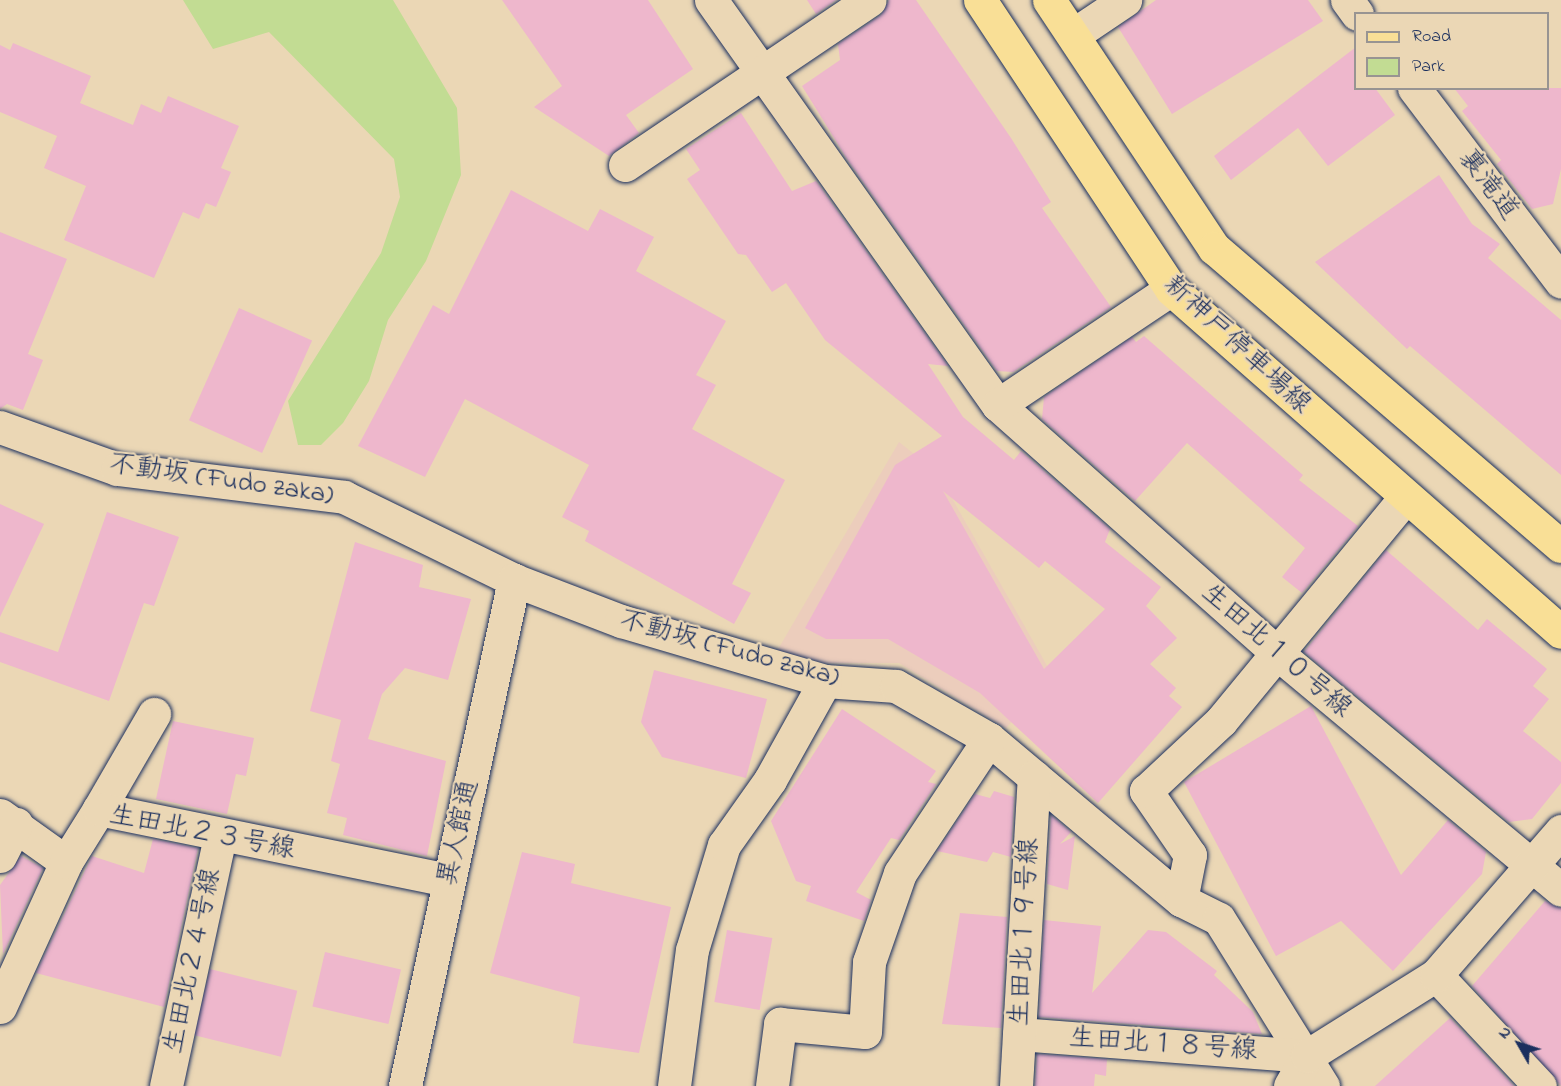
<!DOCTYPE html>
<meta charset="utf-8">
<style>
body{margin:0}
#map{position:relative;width:1561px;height:1086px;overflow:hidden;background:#ebd7b5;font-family:"Indie Flower","Klee One",sans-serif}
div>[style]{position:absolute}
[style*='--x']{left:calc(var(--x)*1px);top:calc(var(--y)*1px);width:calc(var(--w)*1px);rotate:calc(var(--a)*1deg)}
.built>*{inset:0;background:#eccdbc}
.green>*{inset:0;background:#c2dc93}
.building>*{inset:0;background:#eeb7cc;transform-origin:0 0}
.roads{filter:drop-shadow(0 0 2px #1b2f5e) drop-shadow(0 0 2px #1b2f5e)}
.minor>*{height:33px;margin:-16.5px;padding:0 16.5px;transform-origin:16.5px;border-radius:16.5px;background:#ebd7b5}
.primary>*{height:33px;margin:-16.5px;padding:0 16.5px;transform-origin:16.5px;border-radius:16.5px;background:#f9df96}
span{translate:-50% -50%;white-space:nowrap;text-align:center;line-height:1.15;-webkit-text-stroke:4.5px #ebd7b5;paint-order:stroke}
.street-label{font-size:27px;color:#1b2f5e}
.legend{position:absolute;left:1354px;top:12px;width:195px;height:78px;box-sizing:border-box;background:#ebd7b5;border:2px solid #989492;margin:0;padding:8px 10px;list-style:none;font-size:18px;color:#1b2f5e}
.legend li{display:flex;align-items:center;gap:12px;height:30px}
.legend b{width:30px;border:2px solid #989492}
.north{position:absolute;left:1489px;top:1014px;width:60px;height:60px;-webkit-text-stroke:4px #ebd7b5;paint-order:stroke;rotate:309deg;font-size:16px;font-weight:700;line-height:24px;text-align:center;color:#1b2f5e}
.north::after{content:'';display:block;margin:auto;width:21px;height:27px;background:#1b2f5e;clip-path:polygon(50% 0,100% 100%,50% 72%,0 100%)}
</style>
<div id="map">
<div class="built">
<div style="clip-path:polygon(899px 442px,937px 472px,1054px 678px,1006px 728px,899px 663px,824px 663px,777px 651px)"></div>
</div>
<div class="green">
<div style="clip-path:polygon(183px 0,393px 0,457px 108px,461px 175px,426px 261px,388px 320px,369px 381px,343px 423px,321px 445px,298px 445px,288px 401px,381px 253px,400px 197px,394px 159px,269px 32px,213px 49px)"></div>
</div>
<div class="building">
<div style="clip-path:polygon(502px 0,648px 0,693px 69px,626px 115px,639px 133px,609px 156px,534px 107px,562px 86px)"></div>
<div style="clip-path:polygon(807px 0,836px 0,816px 14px)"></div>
<div style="clip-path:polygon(889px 0,916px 0,1011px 138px,1051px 202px,1042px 208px,1111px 307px,1013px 372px,997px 371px,847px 159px,802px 86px,840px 60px,838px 44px,881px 15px)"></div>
<div style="clip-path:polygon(1156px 0,1308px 0,1323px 21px,1172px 114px,1118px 27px)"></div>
<div style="clip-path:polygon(13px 43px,91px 76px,80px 103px,133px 125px,141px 104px,161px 113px,168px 96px,239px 126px,221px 168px,231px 172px,216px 207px,206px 203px,199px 219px,183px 212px,154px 278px,64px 240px,86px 186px,44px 168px,57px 136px,0 112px,0 45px,10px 50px)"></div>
<div style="clip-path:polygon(1356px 47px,1356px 88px,1375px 88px,1395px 115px,1328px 166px,1298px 128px,1231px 180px,1214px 156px)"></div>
<div style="clip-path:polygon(1454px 88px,1561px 88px,1561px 169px,1553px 204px,1532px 209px,1497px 164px,1501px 160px,1462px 111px,1468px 106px)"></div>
<div style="clip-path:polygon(evenodd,741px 113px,792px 191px,816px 181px,948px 366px,928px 364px,963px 417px,1014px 460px,1021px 451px,1110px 529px,1105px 542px,1161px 587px,1146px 606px,1177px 638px,1150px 664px,1176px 688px,1169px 696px,1182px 707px,1098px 803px,980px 693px,888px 639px,826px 639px,805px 628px,895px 465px,942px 436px,825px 340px,786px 283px,772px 292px,746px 255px,738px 254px,687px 179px,700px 170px,686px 149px,741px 113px,943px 491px,1039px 568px,1045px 561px,1105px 609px,1044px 669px,943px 491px)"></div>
<div style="clip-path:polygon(1439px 175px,1472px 224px,1500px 244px,1488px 258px,1561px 320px,1561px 475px,1410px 346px,1407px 349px,1315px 262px)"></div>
<div style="clip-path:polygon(511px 190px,588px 231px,600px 209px,654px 237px,636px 271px,726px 321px,696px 375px,716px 385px,692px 429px,785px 480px,732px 584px,751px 593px,734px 624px,585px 541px,589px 531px,562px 517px,589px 465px,465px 399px,425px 477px,358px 446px,433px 305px,449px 314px)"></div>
<div style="clip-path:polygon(0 232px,67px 259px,28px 354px,43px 360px,23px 410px,7px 404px,0 409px)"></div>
<div style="left:239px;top:308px;width:80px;height:123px;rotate:24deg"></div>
<div style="clip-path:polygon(1144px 336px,1303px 475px,1299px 480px,1358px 526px,1302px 593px,1282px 577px,1305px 548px,1187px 443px,1135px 501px,1042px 419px,1044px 397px,1132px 337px,1136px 342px)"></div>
<div style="clip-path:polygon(0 504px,44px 524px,0 617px)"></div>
<div style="clip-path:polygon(107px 512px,179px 537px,154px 606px,144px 603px,109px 701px,0 662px,0 632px,58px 652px)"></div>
<div style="clip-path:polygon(355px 542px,423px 565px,419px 587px,471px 599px,448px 680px,405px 668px,382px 694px,368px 739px,446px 761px,427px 856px,343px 835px,347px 818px,327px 813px,340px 764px,331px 761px,341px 720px,310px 711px)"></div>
<div style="clip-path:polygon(1386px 550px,1478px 630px,1487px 619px,1547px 669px,1533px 686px,1549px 699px,1523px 731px,1561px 762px,1561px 783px,1532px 819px,1509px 822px,1304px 652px)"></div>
<div style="clip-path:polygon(654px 670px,767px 699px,746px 778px,662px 757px,641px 722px)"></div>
<div style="clip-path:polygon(1311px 706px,1401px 875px,1448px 820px,1486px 852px,1482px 874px,1393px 971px,1341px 921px,1276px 956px,1184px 782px)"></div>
<div style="clip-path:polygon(842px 709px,936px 771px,928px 782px,936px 784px,899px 840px,891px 838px,856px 892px,871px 900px,864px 921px,806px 901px,811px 886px,796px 881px,771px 821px)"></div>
<div style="clip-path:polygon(173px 721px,254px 738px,246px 776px,236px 774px,227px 814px,156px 799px)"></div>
<div style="clip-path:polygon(994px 791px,1014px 797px,1011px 857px,993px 852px,987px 862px,937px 851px,975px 794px,990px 798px)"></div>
<div style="clip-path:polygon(1051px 815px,1071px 832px,1060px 844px,1075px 836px,1068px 890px,1047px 884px)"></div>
<div style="clip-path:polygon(153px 839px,198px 848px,164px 1007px,36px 973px,92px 856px,144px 873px)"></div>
<div style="clip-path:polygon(522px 852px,575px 864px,571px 883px,671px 907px,639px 1053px,573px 1043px,580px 997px,490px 973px)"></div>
<div style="clip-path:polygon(21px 856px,43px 868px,3px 954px,0 885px)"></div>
<div style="clip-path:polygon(1545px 901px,1561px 908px,1561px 1086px,1472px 986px)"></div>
<div style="clip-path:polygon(960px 913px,1007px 917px,1001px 1028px,942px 1024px)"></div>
<div style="clip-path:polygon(1044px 920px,1101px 926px,1092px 993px,1148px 930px,1166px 932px,1217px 971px,1214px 975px,1253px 1012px,1262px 1034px,1039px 1017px)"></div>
<div style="left:727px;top:930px;width:46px;height:73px;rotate:10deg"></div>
<div style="left:325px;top:952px;width:78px;height:56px;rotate:13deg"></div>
<div style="left:210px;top:969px;width:90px;height:68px;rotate:14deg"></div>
<div style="clip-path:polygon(1450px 1018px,1514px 1086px,1375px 1086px)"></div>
<div style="clip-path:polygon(1037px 1054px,1107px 1059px,1106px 1076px,1095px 1074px,1094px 1086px,1035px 1086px)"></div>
</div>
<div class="roads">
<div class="minor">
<div style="--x:711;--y:0;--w:496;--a:54.7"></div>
<div style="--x:998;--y:405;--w:375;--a:41.6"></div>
<div style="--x:1278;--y:654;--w:368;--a:39.8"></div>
<div style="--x:1347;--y:0;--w:17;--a:54"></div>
<div style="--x:1073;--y:35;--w:63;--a:-33.9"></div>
<div style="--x:1414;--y:88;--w:243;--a:52.8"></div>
<div style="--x:625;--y:165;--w:295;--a:-34"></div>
<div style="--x:998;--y:405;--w:208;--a:-33.8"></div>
<div style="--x:0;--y:427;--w:124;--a:19.7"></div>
<div style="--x:117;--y:469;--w:229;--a:7"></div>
<div style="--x:344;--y:497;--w:189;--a:26"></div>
<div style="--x:514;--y:580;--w:115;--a:21"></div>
<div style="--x:621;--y:621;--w:213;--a:16.4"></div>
<div style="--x:825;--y:681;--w:71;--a:4"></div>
<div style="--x:896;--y:686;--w:107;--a:29.7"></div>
<div style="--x:989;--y:739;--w:251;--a:40"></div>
<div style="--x:1181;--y:900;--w:42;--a:26.6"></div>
<div style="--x:1219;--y:919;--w:197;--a:58.1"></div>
<div style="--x:99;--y:809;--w:110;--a:-59.9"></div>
<div style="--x:0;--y:815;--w:81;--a:35.5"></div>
<div style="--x:0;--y:856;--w:36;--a:-63"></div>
<div style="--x:1181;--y:900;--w:46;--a:-78.7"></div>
<div style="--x:1190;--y:855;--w:78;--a:-124.5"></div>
<div style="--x:1146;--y:791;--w:103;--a:-43"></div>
<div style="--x:1221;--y:721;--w:289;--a:-50.5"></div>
<div style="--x:1436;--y:975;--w:152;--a:46.9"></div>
<div style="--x:0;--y:1007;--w:159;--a:-65.5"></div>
<div style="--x:66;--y:862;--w:62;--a:-58.1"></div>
<div style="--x:99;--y:809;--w:357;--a:11.5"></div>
<div style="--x:1019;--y:1034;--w:289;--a:4.4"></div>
<div style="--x:166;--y:1086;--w:256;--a:-77.8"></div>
<div style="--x:405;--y:1086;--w:518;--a:-77.84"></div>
<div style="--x:674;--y:1086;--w:137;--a:-82.5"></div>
<div style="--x:692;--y:950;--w:110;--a:-73.1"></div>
<div style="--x:724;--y:845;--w:80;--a:-54.7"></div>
<div style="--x:770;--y:780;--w:113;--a:-60.9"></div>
<div style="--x:772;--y:1086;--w:63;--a:-82.6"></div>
<div style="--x:780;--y:1024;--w:85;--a:5.4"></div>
<div style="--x:865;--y:1032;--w:70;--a:-86.7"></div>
<div style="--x:869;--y:962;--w:94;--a:-70.8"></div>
<div style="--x:900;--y:873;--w:161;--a:-56.4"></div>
<div style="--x:1016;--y:1086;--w:310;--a:-86.7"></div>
<div style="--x:1290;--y:1086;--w:34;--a:-60"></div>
<div style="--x:1307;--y:1056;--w:152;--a:-32.1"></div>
<div style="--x:1436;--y:975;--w:191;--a:-49"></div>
</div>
<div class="primary">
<div style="--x:980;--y:0;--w:346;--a:56.5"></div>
<div style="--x:1171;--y:289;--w:519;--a:41.33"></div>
<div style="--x:1049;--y:0;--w:298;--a:56.4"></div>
<div style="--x:1214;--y:248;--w:457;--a:40.7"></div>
</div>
</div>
<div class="street-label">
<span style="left:1488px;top:185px;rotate:53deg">裏滝道</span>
<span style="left:1237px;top:345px;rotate:43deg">新神戸停車場線</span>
<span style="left:221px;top:480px;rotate:8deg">不動坂 (Fudo zaka)</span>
<span style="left:729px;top:649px;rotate:15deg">不動坂 (Fudo zaka)</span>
<span style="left:1276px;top:651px;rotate:41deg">生田北１０号線</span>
<span style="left:202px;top:833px;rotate:11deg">生田北２３号線</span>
<span style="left:459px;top:833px;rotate:-78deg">異人館通</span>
<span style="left:1025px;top:932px;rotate:-87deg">生田北１９号線</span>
<span style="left:193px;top:961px;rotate:-78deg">生田北２４号線</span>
<span style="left:1163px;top:1045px;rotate:4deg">生田北１８号線</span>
</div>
<ul class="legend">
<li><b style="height:8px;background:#f9df96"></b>Road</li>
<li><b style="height:16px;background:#c2dc93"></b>Park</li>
</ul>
<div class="north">N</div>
</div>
